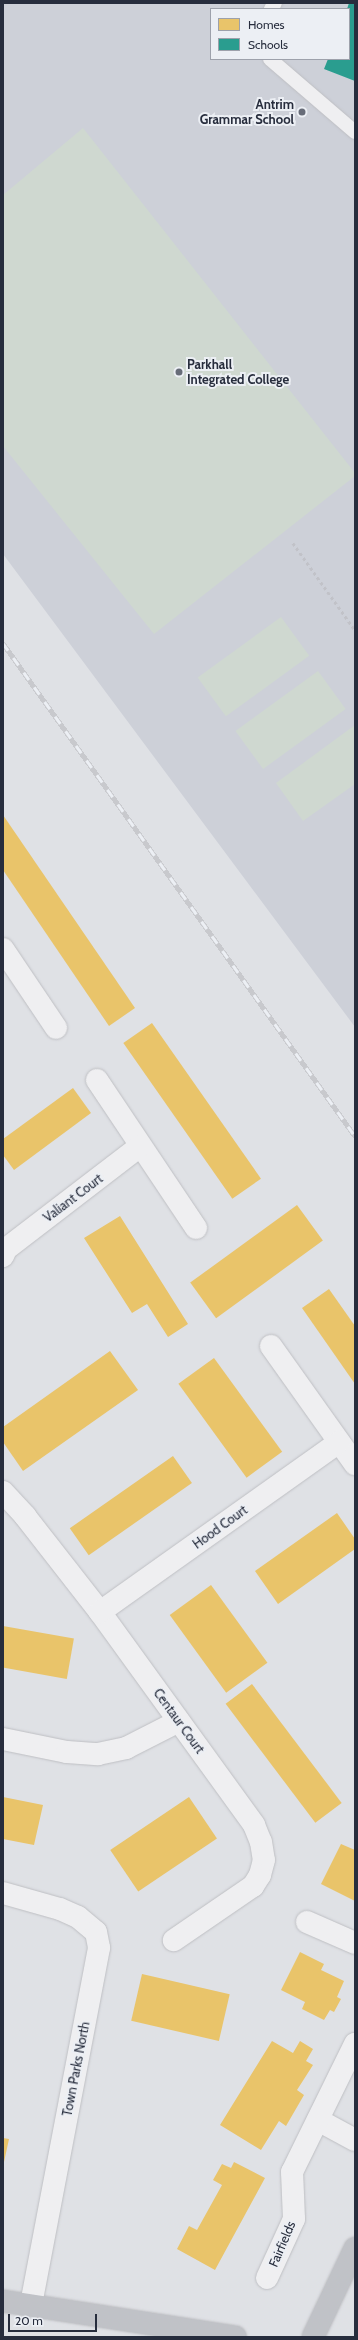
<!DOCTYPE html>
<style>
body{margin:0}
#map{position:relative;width:358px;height:2340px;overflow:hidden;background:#dfe1e5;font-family:Cabin,sans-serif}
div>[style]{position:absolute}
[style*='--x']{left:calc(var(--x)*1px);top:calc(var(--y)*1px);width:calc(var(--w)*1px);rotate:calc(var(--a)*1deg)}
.built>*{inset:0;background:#cdd0d8}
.green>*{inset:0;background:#cfd8d0;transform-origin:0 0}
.homes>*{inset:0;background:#e9c46a;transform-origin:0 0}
.schools>*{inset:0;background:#2a9d8f}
.path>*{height:2.5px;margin-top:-1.25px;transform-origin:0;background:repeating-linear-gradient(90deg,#c1c2c8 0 3px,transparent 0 6px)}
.roads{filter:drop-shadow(0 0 1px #bebfc3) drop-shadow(0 0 1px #bebfc3)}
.lane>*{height:14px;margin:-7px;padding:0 7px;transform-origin:7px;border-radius:7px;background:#efeff1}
.street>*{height:22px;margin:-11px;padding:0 11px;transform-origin:11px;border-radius:11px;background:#efeff1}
.secondary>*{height:22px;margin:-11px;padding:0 11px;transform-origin:11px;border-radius:11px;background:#c0c2c7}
.rail>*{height:4.5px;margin-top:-2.25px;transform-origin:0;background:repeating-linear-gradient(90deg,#eceff4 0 9px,#c8c9cd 0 18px);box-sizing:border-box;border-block:1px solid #c8c9cd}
.dots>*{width:11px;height:11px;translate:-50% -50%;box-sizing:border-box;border:2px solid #eceff4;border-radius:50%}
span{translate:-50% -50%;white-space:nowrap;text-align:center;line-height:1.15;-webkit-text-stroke:4px #eceff4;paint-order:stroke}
.poi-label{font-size:13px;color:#272d3d;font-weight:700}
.right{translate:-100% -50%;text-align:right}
.left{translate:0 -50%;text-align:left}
.street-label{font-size:13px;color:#272d3d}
.frame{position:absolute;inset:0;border:4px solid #272d3d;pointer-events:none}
.legend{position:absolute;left:210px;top:8px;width:140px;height:52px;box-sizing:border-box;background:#eceff4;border:1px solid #9da1ab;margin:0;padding:5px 7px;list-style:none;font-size:12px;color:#272d3d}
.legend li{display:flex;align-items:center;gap:8px;height:20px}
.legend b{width:20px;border:1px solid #9da1ab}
.scale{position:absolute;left:8px;top:2314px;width:89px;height:18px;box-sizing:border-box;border:2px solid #272d3d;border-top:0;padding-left:5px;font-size:12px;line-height:14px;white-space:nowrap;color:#272d3d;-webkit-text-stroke:3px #eceff4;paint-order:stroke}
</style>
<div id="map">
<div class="built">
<div style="clip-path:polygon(evenodd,3px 3px,355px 3px,355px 1027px,3px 554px,3px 3px,211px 9px,349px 9px,349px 59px,211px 59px,211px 9px)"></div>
</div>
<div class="green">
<div style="clip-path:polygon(83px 128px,355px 473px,355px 476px,154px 634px,3px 446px,3px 195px)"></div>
<div style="left:281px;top:617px;width:48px;height:103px;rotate:54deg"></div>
<div style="left:318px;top:671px;width:47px;height:102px;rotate:54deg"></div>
<div style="clip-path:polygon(355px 725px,355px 784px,303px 821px,276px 783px)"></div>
</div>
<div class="homes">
<div style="clip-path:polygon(3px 815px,135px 1008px,109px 1026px,3px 870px)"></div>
<div style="left:152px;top:1023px;width:190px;height:35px;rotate:55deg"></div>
<div style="clip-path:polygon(73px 1088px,91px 1113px,14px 1170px,3px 1155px,3px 1139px)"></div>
<div style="left:297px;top:1205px;width:44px;height:132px;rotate:54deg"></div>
<div style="clip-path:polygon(120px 1216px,188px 1324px,168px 1337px,147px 1304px,132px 1313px,84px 1238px)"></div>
<div style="clip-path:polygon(329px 1289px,355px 1326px,355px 1384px,302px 1308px)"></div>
<div style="clip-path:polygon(110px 1351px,138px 1390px,23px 1471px,3px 1442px,3px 1427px)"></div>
<div style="left:214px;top:1358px;width:116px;height:44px;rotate:54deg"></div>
<div style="left:173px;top:1456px;width:33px;height:126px;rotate:55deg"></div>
<div style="clip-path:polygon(337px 1513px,355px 1539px,355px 1549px,278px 1604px,255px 1571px)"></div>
<div style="left:211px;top:1585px;width:96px;height:51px;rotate:54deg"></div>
<div style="left:3px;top:1626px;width:72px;height:41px;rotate:10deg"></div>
<div style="left:252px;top:1684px;width:149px;height:33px;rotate:53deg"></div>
<div style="clip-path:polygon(3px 1797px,43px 1805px,34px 1845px,3px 1839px)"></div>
<div style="left:189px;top:1797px;width:50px;height:95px;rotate:56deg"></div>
<div style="clip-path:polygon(341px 1844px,355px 1850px,355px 1901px,321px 1884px)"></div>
<div style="clip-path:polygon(300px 1952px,324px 1964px,321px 1970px,344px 1981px,337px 1997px,341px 1999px,334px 2012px,330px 2010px,324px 2020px,302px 2009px,305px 2002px,281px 1990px)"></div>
<div style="left:142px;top:1974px;width:90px;height:48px;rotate:13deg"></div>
<div style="clip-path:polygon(272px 2041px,293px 2053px,300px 2041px,313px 2049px,306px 2061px,313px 2065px,297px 2090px,304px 2095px,286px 2126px,279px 2121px,261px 2150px,220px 2125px)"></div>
<div style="clip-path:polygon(3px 2138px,9px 2139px,4px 2162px,3px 2162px)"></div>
<div style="clip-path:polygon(234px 2162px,265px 2178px,215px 2270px,177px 2249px,189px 2226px,197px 2230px,222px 2185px,213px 2180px,222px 2164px,231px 2168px)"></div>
</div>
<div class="schools">
<div style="clip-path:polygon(349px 3px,355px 3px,355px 81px,324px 69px,328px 59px,349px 59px,349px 9px,347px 9px)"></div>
</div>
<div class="path">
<div style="--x:293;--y:543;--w:107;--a:54.5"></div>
</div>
<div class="roads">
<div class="lane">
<div style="--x:271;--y:9;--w:7;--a:-56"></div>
<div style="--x:270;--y:59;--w:112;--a:40.7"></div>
</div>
<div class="street">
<div style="--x:3;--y:949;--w:95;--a:56.1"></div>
<div style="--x:97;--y:1080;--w:178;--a:56.2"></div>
<div style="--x:3;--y:1256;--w:8;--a:-67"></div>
<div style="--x:6;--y:1249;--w:169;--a:-37.5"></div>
<div style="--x:271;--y:1346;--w:145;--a:54.6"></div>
<div style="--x:3;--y:1492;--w:33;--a:47"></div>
<div style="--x:25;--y:1516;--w:122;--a:52"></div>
<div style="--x:100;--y:1612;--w:263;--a:54.1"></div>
<div style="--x:254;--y:1825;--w:18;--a:68"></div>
<div style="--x:261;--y:1842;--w:18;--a:81"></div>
<div style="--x:264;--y:1860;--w:16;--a:105"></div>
<div style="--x:260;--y:1875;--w:13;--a:122"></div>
<div style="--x:253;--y:1886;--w:96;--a:145.6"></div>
<div style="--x:100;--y:1612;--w:293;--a:-35.4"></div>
<div style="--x:3;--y:1739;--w:65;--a:11.5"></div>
<div style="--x:67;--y:1752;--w:31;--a:4"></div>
<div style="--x:98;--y:1754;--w:29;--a:-12"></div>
<div style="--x:126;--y:1748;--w:59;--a:-27"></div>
<div style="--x:3;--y:1893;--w:59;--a:15.7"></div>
<div style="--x:60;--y:1909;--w:20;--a:24"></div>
<div style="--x:78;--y:1917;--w:23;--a:40"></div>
<div style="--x:96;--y:1932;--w:16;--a:79"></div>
<div style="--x:99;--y:1948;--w:363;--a:100.8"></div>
<div style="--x:307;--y:1922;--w:52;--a:23.6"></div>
<div style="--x:318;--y:2120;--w:42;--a:28.4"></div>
<div style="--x:267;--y:2278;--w:65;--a:-65.4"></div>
<div style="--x:294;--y:2219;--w:47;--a:-92.4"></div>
<div style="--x:292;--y:2172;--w:143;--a:-63.8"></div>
</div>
<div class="secondary">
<div style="--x:3;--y:2301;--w:235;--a:8.8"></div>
<div style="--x:313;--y:2337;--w:98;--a:-64.7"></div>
</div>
</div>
<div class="rail">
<div style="--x:3;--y:643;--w:606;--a:54.47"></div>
</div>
<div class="dots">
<div style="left:302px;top:112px;background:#676c78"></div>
<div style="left:179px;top:372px;background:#676c78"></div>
</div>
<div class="poi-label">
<span class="right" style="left:294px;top:112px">Antrim<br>Grammar School</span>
<span class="left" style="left:187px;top:372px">Parkhall<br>Integrated College</span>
</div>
<div class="street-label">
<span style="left:73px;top:1198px;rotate:-37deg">Valiant Court</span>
<span style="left:220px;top:1527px;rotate:-36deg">Hood Court</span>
<span style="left:179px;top:1721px;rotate:54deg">Centaur Court</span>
<span style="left:76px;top:2069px;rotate:-79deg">Town Parks North</span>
<span style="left:282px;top:2244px;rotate:-67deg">Fairfields</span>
</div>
<div class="frame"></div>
<ul class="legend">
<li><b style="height:11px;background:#e9c46a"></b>Homes</li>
<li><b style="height:11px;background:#2a9d8f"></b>Schools</li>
</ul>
<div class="scale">20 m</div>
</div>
